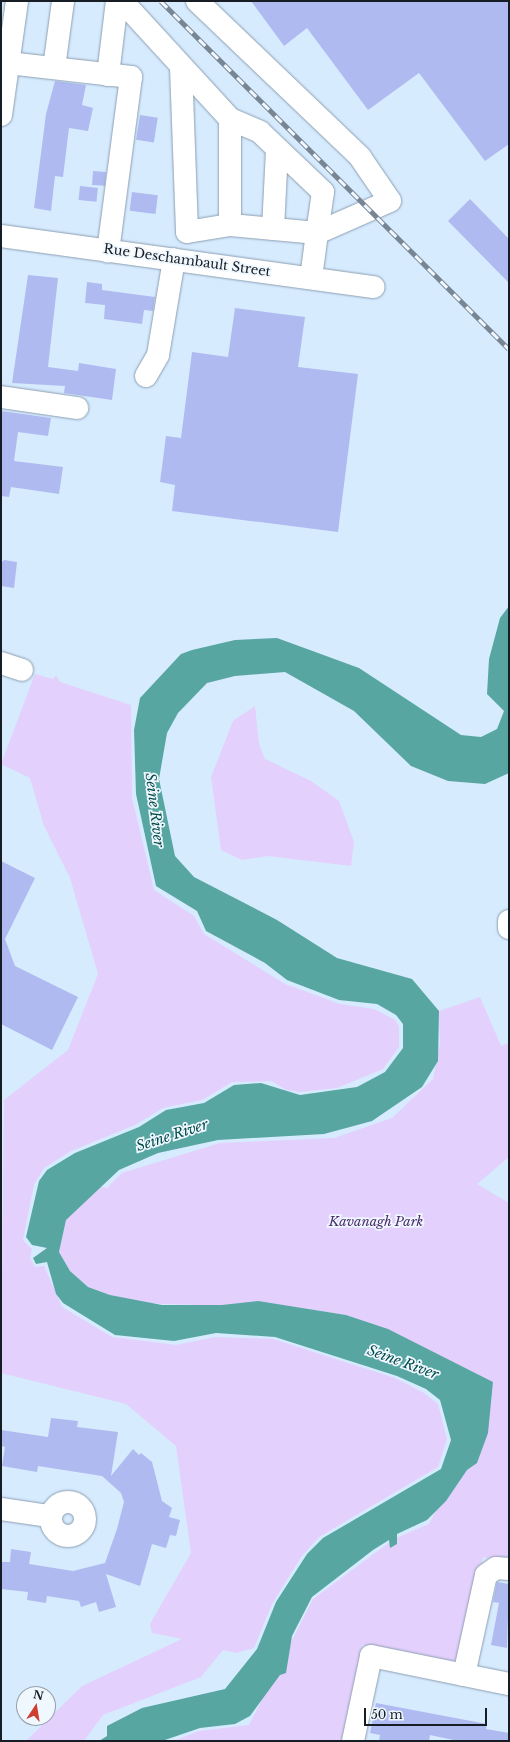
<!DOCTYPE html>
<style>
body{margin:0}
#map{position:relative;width:510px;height:1742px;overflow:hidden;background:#d7ebff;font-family:"Libre Baskerville",serif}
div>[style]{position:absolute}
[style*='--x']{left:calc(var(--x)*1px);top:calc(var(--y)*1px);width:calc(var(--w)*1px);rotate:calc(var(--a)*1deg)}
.green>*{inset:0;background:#e3d0fc}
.water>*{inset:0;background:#58a6a2}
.building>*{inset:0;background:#afbaf0;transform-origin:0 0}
.roads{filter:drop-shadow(0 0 1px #8c9fb1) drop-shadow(0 0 1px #8c9fb1)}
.minor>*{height:22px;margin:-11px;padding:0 11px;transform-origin:11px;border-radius:11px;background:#fff}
.minor>.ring{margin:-11px;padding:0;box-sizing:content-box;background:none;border:22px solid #fff;border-radius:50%}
.rail>*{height:4.5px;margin-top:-2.25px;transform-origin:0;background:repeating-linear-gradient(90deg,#eff7ff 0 9px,#788593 0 18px);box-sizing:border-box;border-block:1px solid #788593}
span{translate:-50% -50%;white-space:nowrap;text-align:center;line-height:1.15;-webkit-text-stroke:3.5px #eff7ff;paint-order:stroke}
.street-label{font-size:13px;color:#161d24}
.park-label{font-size:13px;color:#4c2d6c;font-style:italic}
.water-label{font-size:14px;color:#004b48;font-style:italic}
.frame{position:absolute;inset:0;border:2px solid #161d24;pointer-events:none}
.north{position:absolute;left:16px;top:1686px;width:40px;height:40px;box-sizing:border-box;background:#eff7ff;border:1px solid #98a0a7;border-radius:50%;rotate:12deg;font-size:11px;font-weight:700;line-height:16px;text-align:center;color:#161d24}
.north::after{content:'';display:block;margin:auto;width:14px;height:18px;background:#cd4031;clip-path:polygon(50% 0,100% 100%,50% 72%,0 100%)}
.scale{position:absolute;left:364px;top:1708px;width:123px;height:18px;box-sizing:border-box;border:2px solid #161d24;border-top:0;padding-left:5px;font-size:12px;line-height:14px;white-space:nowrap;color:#161d24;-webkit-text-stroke:3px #eff7ff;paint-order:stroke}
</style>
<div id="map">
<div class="green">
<div style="clip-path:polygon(35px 674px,53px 679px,56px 675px,60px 682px,131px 705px,132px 798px,154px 890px,194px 916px,204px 934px,285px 984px,340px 1004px,374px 1009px,395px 1020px,399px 1026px,399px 1047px,383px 1069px,337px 1088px,299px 1092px,286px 1090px,272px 1081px,232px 1082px,202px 1100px,163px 1108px,135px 1125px,71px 1151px,44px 1168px,34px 1184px,23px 1240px,32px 1249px,30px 1258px,35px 1267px,44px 1266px,62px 1307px,112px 1337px,176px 1345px,216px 1337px,273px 1339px,395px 1378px,424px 1393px,438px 1404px,447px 1439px,438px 1467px,319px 1537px,301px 1557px,272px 1604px,254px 1648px,236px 1653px,223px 1650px,201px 1677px,103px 1715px,84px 1741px,26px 1741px,82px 1686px,182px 1639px,152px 1633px,150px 1624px,191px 1553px,176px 1446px,126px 1404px,1px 1373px,4px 1100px,68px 1050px,98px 974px,70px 878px,44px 826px,30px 778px,1px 764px)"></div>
<div style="clip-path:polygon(255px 706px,259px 744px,265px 759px,311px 781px,339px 801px,354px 842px,351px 866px,268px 856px,242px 860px,221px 850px,211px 777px,233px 721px)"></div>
<div style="clip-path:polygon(480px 997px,501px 1046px,509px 1043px,509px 1157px,477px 1184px,509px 1203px,509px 1563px,483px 1557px,461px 1664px,362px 1645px,342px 1741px,174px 1741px,199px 1731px,249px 1725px,313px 1599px,394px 1539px,429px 1524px,491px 1404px,493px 1382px,383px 1328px,346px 1315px,298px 1308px,135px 1303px,110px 1295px,88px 1287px,70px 1271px,59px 1252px,66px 1220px,97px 1186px,107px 1188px,122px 1173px,220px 1143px,334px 1138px,392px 1118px,433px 1079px,440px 1044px,439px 1011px)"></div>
</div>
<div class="water">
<div style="clip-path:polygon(509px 606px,509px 773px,485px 784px,448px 781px,411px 766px,354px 711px,285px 672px,235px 676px,207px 683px,178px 713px,167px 733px,159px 779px,175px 856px,194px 877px,277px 920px,337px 958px,412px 979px,439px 1011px,438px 1061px,422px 1087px,372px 1121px,324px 1134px,218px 1140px,158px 1153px,119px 1170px,66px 1220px,59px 1252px,70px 1271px,88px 1287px,110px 1295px,162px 1305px,222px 1305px,258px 1301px,346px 1315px,388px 1329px,493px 1382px,488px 1433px,477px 1463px,467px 1470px,446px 1501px,427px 1520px,397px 1534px,397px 1544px,390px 1548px,389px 1540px,373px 1550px,312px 1597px,292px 1636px,286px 1673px,280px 1675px,250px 1716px,235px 1724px,200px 1728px,162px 1741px,99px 1741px,107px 1736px,107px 1726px,142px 1708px,225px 1689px,257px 1649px,276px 1602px,307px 1554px,323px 1538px,441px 1469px,451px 1440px,440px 1400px,426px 1389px,397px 1376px,275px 1337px,216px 1333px,174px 1341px,115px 1335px,63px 1303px,56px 1294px,47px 1262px,36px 1264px,33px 1258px,47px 1248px,32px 1245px,26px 1237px,39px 1181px,47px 1170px,75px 1153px,139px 1127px,166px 1110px,204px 1103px,234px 1085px,261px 1083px,300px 1095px,357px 1087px,385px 1072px,403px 1048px,403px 1024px,396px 1015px,377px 1004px,339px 1000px,287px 980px,265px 963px,206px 931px,197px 911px,156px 886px,136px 794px,134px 730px,140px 698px,181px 654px,192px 650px,235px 640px,277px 638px,359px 668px,461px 735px,481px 737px,497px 729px,504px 711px,487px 694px,489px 659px,500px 618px)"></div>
</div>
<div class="building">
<div style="clip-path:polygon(251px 1px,509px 1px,509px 144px,485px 161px,419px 73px,368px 110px,307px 28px,284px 46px)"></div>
<div style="clip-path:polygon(55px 81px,86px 85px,82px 105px,93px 108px,88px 131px,69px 128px,63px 177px,55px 176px,51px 211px,34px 208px,46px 114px)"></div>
<div style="left:140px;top:115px;width:18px;height:25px;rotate:9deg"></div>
<div style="left:93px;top:171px;width:13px;height:14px;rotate:4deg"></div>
<div style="left:80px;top:186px;width:18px;height:14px;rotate:6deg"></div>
<div style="left:132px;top:192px;width:26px;height:19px;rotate:7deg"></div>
<div style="clip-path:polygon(470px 199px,509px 239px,509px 283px,448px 221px)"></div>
<div style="clip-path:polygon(28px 275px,58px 278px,48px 367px,78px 371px,79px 363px,116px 369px,112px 400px,64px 393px,65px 386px,12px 383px)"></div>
<div style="clip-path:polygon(87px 282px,102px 284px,102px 290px,155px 297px,153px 311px,144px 310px,142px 324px,104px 319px,105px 305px,85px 303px)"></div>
<div style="clip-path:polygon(235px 308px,305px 317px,298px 367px,358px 374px,338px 532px,172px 511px,175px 485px,160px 482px,166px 436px,181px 438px,192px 352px,228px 357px)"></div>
<div style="clip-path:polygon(1px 411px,51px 418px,48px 436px,18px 432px,14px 461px,63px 467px,59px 494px,11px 487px,9px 497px,1px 496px)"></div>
<div style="clip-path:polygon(4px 560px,17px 562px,14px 588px,1px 586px,1px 563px)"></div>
<div style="clip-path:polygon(1px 861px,35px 878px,5px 939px,15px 966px,78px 997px,52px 1050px,1px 1024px)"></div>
<div style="clip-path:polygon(51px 1418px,78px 1421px,77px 1427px,118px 1432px,111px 1476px,133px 1449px,139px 1455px,141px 1453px,152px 1462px,162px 1501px,172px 1508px,169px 1517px,180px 1520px,176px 1536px,170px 1535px,166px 1548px,152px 1544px,140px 1586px,106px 1574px,116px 1607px,99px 1612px,96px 1602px,81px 1607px,79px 1601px,47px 1596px,46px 1603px,27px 1600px,28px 1592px,1px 1589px,1px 1562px,10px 1562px,11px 1549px,31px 1552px,29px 1564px,73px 1571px,105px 1563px,117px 1529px,124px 1502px,121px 1493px,102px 1476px,38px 1466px,37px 1472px,2px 1466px,5px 1447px,1px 1446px,1px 1430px,48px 1437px)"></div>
<div style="clip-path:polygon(497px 1582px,509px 1584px,507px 1648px,491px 1645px,499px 1603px,493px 1602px)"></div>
<div style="clip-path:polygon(376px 1703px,487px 1724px,486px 1729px,509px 1733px,509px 1741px,458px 1741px,430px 1735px,429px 1741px,379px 1741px,380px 1735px,370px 1733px)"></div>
</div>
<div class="roads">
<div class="minor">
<div style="--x:122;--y:1;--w:160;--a:47.5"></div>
<div style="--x:197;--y:1;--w:226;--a:43.7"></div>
<div style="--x:360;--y:157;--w:53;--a:55.7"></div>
<div style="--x:390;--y:201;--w:80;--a:156.3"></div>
<div style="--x:8;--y:63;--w:124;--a:6.5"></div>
<div style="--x:131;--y:77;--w:176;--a:97.5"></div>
<div style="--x:181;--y:67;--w:165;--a:87.9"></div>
<div style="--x:187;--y:232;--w:44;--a:-9.2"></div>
<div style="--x:54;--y:68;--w:68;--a:-82.3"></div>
<div style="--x:108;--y:75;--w:75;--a:-83.1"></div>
<div style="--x:1;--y:115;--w:115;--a:-82"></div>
<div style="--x:273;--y:229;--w:78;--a:-87.1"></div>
<div style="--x:1;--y:236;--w:376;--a:7.8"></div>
<div style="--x:311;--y:278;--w:45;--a:-82.4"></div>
<div style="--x:317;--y:233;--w:87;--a:-174.7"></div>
<div style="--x:230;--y:225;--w:106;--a:-90"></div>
<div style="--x:230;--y:119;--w:33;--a:23"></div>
<div style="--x:260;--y:132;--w:87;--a:43.6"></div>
<div style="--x:323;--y:192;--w:41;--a:98.3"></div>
<div style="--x:146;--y:376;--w:24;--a:-60"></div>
<div style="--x:158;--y:355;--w:97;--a:-80.5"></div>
<div style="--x:1;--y:397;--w:77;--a:8.2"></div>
<div style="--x:1;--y:663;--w:22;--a:18"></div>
<div style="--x:509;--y:921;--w:7;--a:90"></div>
<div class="ring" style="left:51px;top:1502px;width:12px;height:12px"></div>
<div style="--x:1;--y:1509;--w:49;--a:8.3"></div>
<div style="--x:464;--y:1675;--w:102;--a:-77.6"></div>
<div style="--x:486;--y:1575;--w:12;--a:-35"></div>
<div style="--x:496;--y:1568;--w:13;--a:4"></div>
<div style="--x:353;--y:1741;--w:87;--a:-78"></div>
<div style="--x:371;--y:1656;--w:141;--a:11.5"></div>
</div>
</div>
<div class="rail">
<div style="--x:161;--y:1;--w:492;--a:45"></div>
</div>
<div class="street-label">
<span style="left:187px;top:261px;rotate:8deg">Rue Deschambault Street</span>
</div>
<div class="park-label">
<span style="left:376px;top:1222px">Kavanagh Park</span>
</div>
<div class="water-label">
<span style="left:155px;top:810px;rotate:83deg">Seine River</span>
<span style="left:172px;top:1135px;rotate:-18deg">Seine River</span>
<span style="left:403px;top:1362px;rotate:20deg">Seine River</span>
</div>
<div class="frame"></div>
<div class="north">N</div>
<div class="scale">50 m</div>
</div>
